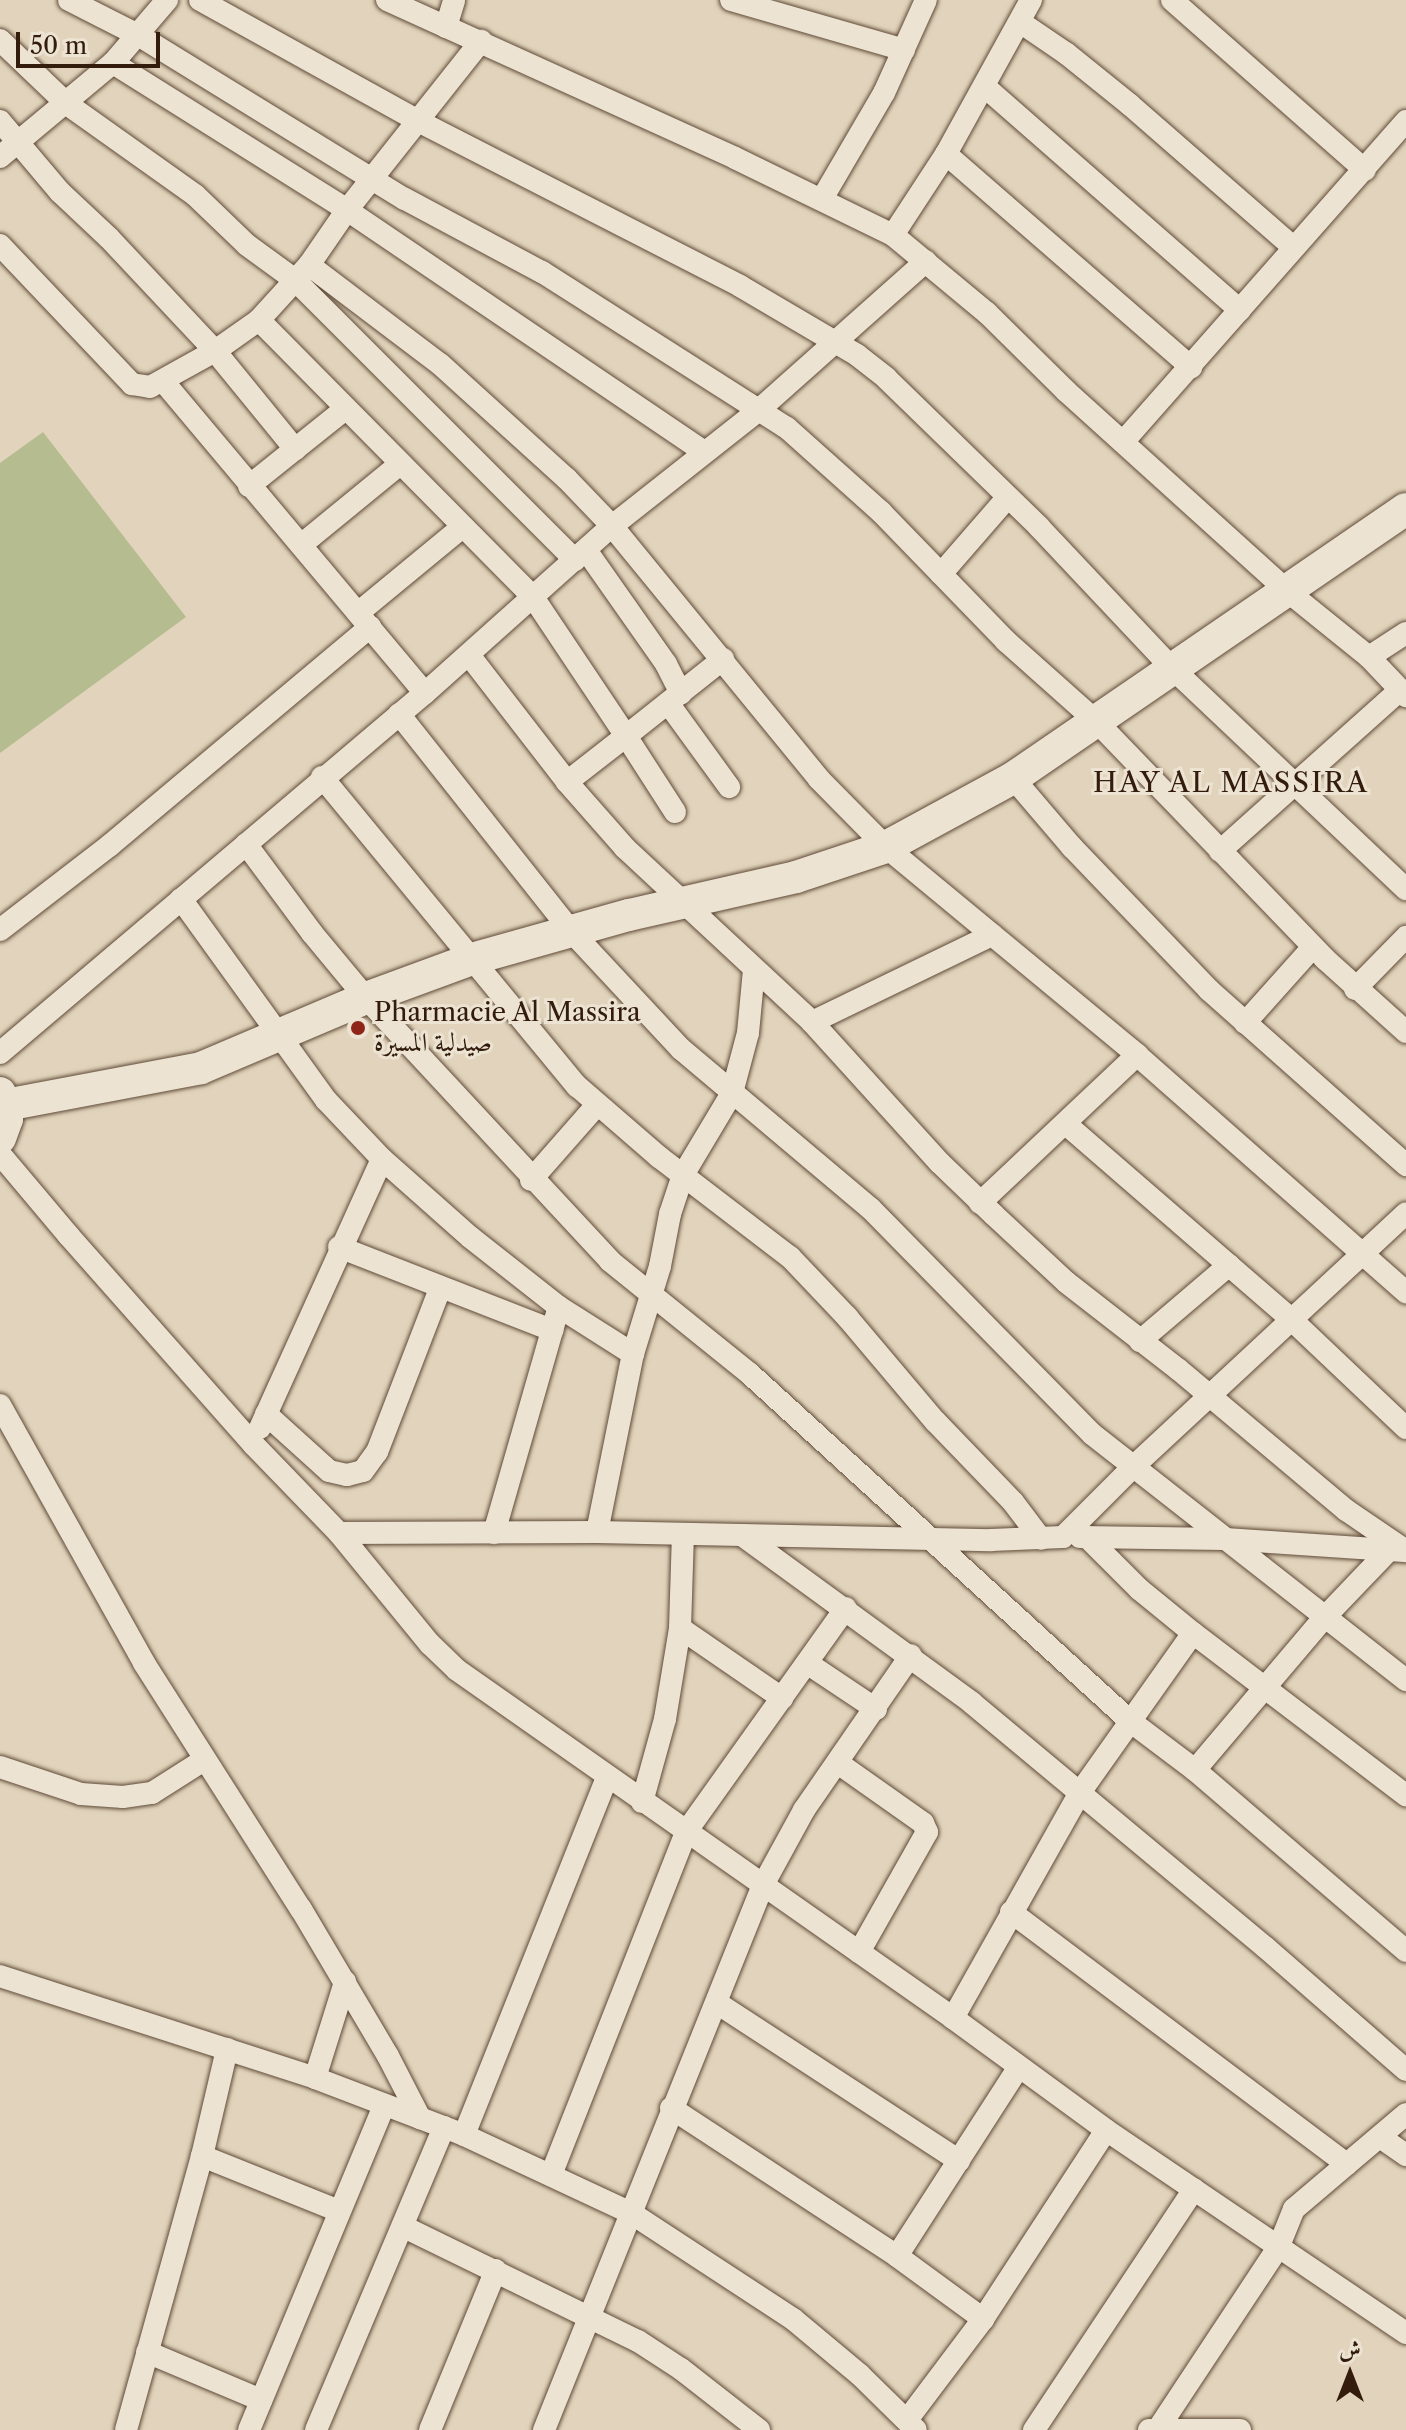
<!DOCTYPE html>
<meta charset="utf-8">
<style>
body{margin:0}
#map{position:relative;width:1406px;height:2430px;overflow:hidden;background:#e2d4bc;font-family:"Libre Caslon Text",Amiri,serif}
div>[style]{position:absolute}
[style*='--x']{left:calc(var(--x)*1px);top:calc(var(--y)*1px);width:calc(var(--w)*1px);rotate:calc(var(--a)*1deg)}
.green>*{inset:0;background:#b5bc8f}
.roads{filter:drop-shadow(0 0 2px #5f4a37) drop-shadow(0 0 2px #5f4a37)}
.street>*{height:22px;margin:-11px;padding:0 11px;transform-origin:11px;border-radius:11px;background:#ece3d3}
.secondary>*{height:32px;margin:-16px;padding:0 16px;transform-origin:16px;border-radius:16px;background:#ece3d3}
.dots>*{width:22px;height:22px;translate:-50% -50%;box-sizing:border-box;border:4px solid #ece3d3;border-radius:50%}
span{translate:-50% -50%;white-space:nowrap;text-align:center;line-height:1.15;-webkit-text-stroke:6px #ece3d3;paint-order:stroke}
.poi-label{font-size:26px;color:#331c0b}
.left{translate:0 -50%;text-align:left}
.neighbourhood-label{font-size:28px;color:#331c0b;letter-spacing:2px}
.north{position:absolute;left:1310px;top:2334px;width:80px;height:80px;-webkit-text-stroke:6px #ece3d3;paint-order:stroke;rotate:0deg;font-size:22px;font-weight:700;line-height:32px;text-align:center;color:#331c0b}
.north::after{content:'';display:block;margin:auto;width:28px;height:36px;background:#331c0b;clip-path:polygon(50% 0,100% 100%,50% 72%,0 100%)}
.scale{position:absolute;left:16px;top:32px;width:144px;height:36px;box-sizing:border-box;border:4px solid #331c0b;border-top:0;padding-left:10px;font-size:24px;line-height:28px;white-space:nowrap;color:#331c0b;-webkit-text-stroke:6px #ece3d3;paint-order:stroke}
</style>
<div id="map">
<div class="green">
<div style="clip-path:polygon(43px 432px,186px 617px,0 753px,0 463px)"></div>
</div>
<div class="roads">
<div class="street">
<div style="--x:69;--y:0;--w:77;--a:26.9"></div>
<div style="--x:138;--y:35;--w:313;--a:31.6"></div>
<div style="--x:405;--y:199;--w:155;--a:28.1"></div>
<div style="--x:542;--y:272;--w:290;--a:32.5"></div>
<div style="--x:787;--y:428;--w:126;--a:41.8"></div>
<div style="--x:881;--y:512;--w:180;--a:45.9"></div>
<div style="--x:1006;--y:641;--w:122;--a:41.7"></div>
<div style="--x:1097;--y:722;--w:329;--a:46.1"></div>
<div style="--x:1325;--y:959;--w:109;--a:42"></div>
<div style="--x:200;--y:0;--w:252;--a:29"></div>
<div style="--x:420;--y:122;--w:360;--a:27.1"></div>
<div style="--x:740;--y:286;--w:136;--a:30.5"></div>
<div style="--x:857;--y:355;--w:37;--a:38"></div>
<div style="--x:886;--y:378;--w:214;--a:44.2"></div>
<div style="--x:1039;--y:527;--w:194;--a:46.7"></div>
<div style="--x:1172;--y:668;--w:322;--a:43.4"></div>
<div style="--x:387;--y:0;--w:382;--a:24.4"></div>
<div style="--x:735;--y:158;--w:176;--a:26"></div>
<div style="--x:893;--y:235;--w:122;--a:39.7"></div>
<div style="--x:987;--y:313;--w:111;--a:44.6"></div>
<div style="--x:1066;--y:391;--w:297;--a:42.1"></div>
<div style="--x:1286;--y:590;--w:107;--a:38.9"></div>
<div style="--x:1369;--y:657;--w:54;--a:46.5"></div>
<div style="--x:731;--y:0;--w:180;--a:16.1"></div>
<div style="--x:1172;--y:0;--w:257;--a:41.4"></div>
<div style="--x:1020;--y:22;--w:57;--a:34.2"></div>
<div style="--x:1067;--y:54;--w:80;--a:38.9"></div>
<div style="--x:1129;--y:104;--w:218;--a:41.1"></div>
<div style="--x:446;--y:27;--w:28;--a:-73"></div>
<div style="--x:0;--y:40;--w:93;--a:43.7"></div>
<div style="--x:67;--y:104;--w:157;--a:35.4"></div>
<div style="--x:195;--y:195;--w:72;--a:43.9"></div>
<div style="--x:247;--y:245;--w:59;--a:36.1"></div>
<div style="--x:295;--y:280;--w:396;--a:45"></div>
<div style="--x:113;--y:63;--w:276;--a:32.1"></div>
<div style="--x:347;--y:210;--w:430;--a:34.1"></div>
<div style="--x:984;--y:86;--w:340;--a:41.2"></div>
<div style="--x:0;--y:121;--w:93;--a:49.8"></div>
<div style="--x:60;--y:192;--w:67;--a:43.2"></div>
<div style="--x:109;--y:238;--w:155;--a:46.8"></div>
<div style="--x:215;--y:351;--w:127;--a:50.8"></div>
<div style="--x:946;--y:154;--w:325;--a:41"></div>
<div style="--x:0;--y:157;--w:147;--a:-39.8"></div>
<div style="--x:113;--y:63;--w:83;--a:-49.4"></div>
<div style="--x:822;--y:199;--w:123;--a:-59.7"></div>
<div style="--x:884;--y:93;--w:102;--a:-65.7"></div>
<div style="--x:893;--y:235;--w:97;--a:-56.8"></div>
<div style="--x:946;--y:154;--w:176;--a:-61.1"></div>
<div style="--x:0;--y:245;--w:192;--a:46.5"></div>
<div style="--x:132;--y:384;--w:18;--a:9"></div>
<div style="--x:150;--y:387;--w:74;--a:-29"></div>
<div style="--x:215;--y:351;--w:54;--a:-35.2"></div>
<div style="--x:259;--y:320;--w:74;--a:-47.7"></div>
<div style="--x:309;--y:265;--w:67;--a:-55.4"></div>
<div style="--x:347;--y:210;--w:216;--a:-51.6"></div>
<div style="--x:309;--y:265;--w:164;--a:37.1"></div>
<div style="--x:440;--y:364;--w:171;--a:42.2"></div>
<div style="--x:567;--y:479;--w:65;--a:46.2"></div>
<div style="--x:612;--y:526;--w:327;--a:50.7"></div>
<div style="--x:819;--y:779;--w:95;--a:45.4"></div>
<div style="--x:886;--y:847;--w:326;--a:39.6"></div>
<div style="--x:1137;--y:1055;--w:359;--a:41.4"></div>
<div style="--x:259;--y:320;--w:390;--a:45.3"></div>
<div style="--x:533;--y:597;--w:167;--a:56.2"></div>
<div style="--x:626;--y:736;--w:75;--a:142.1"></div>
<div style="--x:163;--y:381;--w:407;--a:50"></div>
<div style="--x:1123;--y:442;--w:428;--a:-48.6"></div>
<div style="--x:249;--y:486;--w:123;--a:-38.7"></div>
<div style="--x:301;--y:545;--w:128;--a:-39.3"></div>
<div style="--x:586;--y:550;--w:139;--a:54.9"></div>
<div style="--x:666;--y:664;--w:33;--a:63"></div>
<div style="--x:941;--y:574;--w:102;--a:-49"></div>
<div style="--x:358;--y:613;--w:134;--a:-39.5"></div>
<div style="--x:469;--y:655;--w:160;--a:52.3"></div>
<div style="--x:567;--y:782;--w:88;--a:48.7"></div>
<div style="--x:625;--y:848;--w:255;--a:42.9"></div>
<div style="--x:812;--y:1022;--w:190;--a:47.8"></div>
<div style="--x:940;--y:1163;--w:75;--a:43.9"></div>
<div style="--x:994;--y:1215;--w:98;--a:42.9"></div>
<div style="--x:1066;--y:1282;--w:143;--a:37.9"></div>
<div style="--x:1179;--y:1370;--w:218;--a:40"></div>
<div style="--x:1346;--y:1510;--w:73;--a:34.3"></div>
<div style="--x:1369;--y:657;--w:44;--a:-33"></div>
<div style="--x:668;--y:703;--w:104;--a:54"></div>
<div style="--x:399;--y:714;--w:275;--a:51.6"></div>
<div style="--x:570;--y:930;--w:163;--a:47"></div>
<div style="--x:681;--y:1049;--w:248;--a:40.1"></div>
<div style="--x:871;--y:1209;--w:315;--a:45.5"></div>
<div style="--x:1092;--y:1434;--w:399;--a:38.1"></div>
<div style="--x:322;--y:777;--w:401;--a:50.5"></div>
<div style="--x:577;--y:1086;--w:108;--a:40.9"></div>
<div style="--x:659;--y:1157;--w:165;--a:37.4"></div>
<div style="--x:790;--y:1257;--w:83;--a:46.5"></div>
<div style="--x:847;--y:1317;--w:136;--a:49.8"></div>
<div style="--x:935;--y:1421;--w:112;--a:46.1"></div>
<div style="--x:1013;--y:1502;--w:46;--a:52.9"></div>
<div style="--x:1013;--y:778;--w:91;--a:49.5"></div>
<div style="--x:1072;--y:847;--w:198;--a:46.2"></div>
<div style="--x:1209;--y:990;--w:264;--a:41.6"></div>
<div style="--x:675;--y:812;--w:90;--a:-122.8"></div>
<div style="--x:626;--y:736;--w:124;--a:-38.4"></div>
<div style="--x:246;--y:844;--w:111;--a:53.4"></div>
<div style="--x:312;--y:933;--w:85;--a:50.3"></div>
<div style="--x:366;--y:998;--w:359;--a:47.1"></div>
<div style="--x:610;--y:1261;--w:180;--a:38.9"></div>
<div style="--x:750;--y:1374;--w:515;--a:42.4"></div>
<div style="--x:1130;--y:1721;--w:81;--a:37"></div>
<div style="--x:1195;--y:1770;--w:278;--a:40.6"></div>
<div style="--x:1220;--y:851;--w:241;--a:-41.8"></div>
<div style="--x:181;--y:899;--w:248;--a:54.2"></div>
<div style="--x:326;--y:1100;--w:81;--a:46.5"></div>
<div style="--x:382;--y:1159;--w:118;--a:41.6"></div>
<div style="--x:470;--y:1237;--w:113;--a:38.2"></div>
<div style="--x:559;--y:1307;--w:88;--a:32.4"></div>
<div style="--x:0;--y:930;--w:138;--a:-37.6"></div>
<div style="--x:109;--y:846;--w:341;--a:-40"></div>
<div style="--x:1355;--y:989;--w:73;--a:-45.6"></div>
<div style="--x:812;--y:1022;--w:200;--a:-25.8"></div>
<div style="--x:1245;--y:1023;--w:102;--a:-48.2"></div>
<div style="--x:0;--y:1053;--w:557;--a:-40.27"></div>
<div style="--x:425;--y:693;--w:251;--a:-41.8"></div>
<div style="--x:612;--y:526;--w:189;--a:-38.3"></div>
<div style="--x:760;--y:409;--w:222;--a:-41.7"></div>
<div style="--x:1067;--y:1125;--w:298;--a:40.9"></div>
<div style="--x:1292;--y:1320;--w:157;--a:43.5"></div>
<div style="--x:0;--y:1154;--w:107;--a:49.9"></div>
<div style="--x:69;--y:1236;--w:278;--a:48.5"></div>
<div style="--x:253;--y:1444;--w:124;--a:46"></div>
<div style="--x:339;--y:1533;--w:144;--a:50.7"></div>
<div style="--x:430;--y:1644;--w:37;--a:44"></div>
<div style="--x:457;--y:1670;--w:606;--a:35.05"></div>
<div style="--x:953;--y:2018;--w:190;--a:36.2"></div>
<div style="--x:1106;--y:2130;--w:362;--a:34.1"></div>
<div style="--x:531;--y:1180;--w:98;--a:-48.7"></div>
<div style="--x:980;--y:1203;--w:216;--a:-43.3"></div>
<div style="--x:339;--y:1247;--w:229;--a:21.3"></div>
<div style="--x:1140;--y:1341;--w:117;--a:-40.5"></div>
<div style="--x:0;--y:1405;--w:295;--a:60.8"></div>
<div style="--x:144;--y:1663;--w:292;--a:57.5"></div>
<div style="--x:301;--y:1909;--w:171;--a:59.4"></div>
<div style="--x:388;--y:2056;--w:70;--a:62.7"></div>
<div style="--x:266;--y:1414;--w:85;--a:42.1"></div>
<div style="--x:329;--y:1471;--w:18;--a:13"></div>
<div style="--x:347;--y:1475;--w:16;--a:-14"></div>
<div style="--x:363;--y:1471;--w:24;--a:-54"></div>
<div style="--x:377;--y:1452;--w:175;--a:-68.9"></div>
<div style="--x:260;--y:1428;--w:295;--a:-65.6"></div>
<div style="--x:597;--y:1532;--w:182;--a:-78.6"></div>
<div style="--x:633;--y:1354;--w:92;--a:-72.9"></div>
<div style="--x:660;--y:1266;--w:53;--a:-79.1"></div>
<div style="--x:670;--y:1214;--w:41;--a:-71.6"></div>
<div style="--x:683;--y:1175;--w:96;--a:-59.1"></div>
<div style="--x:732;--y:1093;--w:62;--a:-75.1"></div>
<div style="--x:748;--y:1033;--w:64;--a:-84.6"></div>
<div style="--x:339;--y:1533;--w:258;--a:-0.2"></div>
<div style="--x:597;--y:1532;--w:394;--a:1.2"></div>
<div style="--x:991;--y:1540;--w:72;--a:-2.4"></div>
<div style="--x:1063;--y:1537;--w:100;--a:-45"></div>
<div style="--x:1134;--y:1466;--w:371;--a:-42.9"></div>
<div style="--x:494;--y:1533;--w:235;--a:-74"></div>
<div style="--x:742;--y:1535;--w:285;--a:36.1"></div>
<div style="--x:972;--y:1703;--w:381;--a:39.8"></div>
<div style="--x:1265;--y:1947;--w:187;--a:41.1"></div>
<div style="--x:1080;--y:1537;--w:145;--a:0.8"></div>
<div style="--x:1225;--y:1539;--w:180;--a:3.8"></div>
<div style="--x:1087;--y:1537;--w:74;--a:45"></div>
<div style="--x:1139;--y:1589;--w:70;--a:39.2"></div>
<div style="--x:1193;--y:1633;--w:268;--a:37.3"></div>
<div style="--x:680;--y:1628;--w:124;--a:34.5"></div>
<div style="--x:807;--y:1663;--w:83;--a:33.7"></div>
<div style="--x:838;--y:1763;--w:104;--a:35.2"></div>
<div style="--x:923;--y:1823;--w:10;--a:66"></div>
<div style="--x:927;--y:1832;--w:138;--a:119.5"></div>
<div style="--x:0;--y:1767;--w:85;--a:18.4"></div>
<div style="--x:81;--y:1794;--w:42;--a:4.1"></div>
<div style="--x:123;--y:1797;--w:29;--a:-8"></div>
<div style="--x:152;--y:1793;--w:62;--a:-32.4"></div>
<div style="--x:1195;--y:1770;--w:199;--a:-49.7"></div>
<div style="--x:1324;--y:1618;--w:94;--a:-46.3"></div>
<div style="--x:642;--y:1802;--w:86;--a:-74.5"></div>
<div style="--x:665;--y:1719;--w:92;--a:-80.6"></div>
<div style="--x:680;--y:1628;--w:94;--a:-88.2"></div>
<div style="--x:1011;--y:1912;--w:420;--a:36.9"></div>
<div style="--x:0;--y:1976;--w:331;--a:17.9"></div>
<div style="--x:315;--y:2078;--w:160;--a:20.9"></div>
<div style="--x:464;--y:2135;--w:184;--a:25"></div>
<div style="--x:631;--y:2213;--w:194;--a:33.2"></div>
<div style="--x:793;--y:2319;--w:87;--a:39.9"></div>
<div style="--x:860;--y:2375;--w:78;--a:44.5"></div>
<div style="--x:717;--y:2003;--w:289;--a:33.1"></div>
<div style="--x:953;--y:2018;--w:257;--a:-60.6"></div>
<div style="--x:1079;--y:1794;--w:197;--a:-54.7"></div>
<div style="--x:315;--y:2078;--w:101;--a:-72.6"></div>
<div style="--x:671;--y:2108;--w:270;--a:33.2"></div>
<div style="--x:897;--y:2256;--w:107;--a:36.2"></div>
<div style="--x:464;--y:2135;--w:386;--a:-68.2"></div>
<div style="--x:1380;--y:2137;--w:32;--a:35"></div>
<div style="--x:202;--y:2156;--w:148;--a:21.9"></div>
<div style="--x:551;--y:2175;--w:369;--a:-68.5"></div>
<div style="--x:686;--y:1832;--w:275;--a:-54.5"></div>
<div style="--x:404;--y:2227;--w:260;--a:26"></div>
<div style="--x:638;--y:2341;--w:51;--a:33.1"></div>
<div style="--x:681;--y:2369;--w:99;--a:38"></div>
<div style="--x:897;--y:2256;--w:225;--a:-57.2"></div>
<div style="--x:147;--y:2352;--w:124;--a:22.8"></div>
<div style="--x:907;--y:2420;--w:126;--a:-53"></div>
<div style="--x:983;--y:2319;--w:225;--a:-56.9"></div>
<div style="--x:1158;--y:2429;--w:219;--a:-56.5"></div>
<div style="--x:1279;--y:2246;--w:40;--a:-68"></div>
<div style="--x:1294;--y:2209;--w:147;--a:-40.3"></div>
<div style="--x:126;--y:2430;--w:284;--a:-74.5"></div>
<div style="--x:202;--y:2156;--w:110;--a:-76.8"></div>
<div style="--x:249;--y:2430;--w:352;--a:-67.4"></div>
<div style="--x:316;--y:2430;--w:329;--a:-67.1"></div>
<div style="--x:430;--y:2430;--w:173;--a:-67.6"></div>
<div style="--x:544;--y:2430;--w:587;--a:-68.11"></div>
<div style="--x:763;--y:1885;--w:85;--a:-61.3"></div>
<div style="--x:804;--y:1810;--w:188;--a:-55.4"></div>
<div style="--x:1034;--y:2430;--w:289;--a:-56.4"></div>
<div style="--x:1149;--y:2430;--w:91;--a:0"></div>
</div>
<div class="secondary">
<div style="--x:0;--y:1093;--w:27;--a:75"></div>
<div style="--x:7;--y:1119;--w:20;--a:110"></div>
<div style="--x:6;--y:1105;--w:198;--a:-10.7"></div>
<div style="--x:201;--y:1068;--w:179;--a:-23"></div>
<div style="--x:366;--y:998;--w:113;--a:-20.2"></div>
<div style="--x:472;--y:959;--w:163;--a:-15.7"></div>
<div style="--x:629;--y:915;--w:171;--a:-12.8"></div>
<div style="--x:796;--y:877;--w:95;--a:-18.4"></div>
<div style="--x:886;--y:847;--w:145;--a:-28.5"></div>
<div style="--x:1013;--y:778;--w:476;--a:-34.4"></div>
</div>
</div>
<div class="dots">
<div style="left:358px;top:1028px;background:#8f2418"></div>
</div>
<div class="poi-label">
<span class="left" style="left:374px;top:1028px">Pharmacie Al Massira<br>صيدلية المسيرة</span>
</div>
<div class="neighbourhood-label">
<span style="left:1231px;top:782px">HAY AL MASSIRA</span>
</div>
<div class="north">ش</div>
<div class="scale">50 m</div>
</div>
